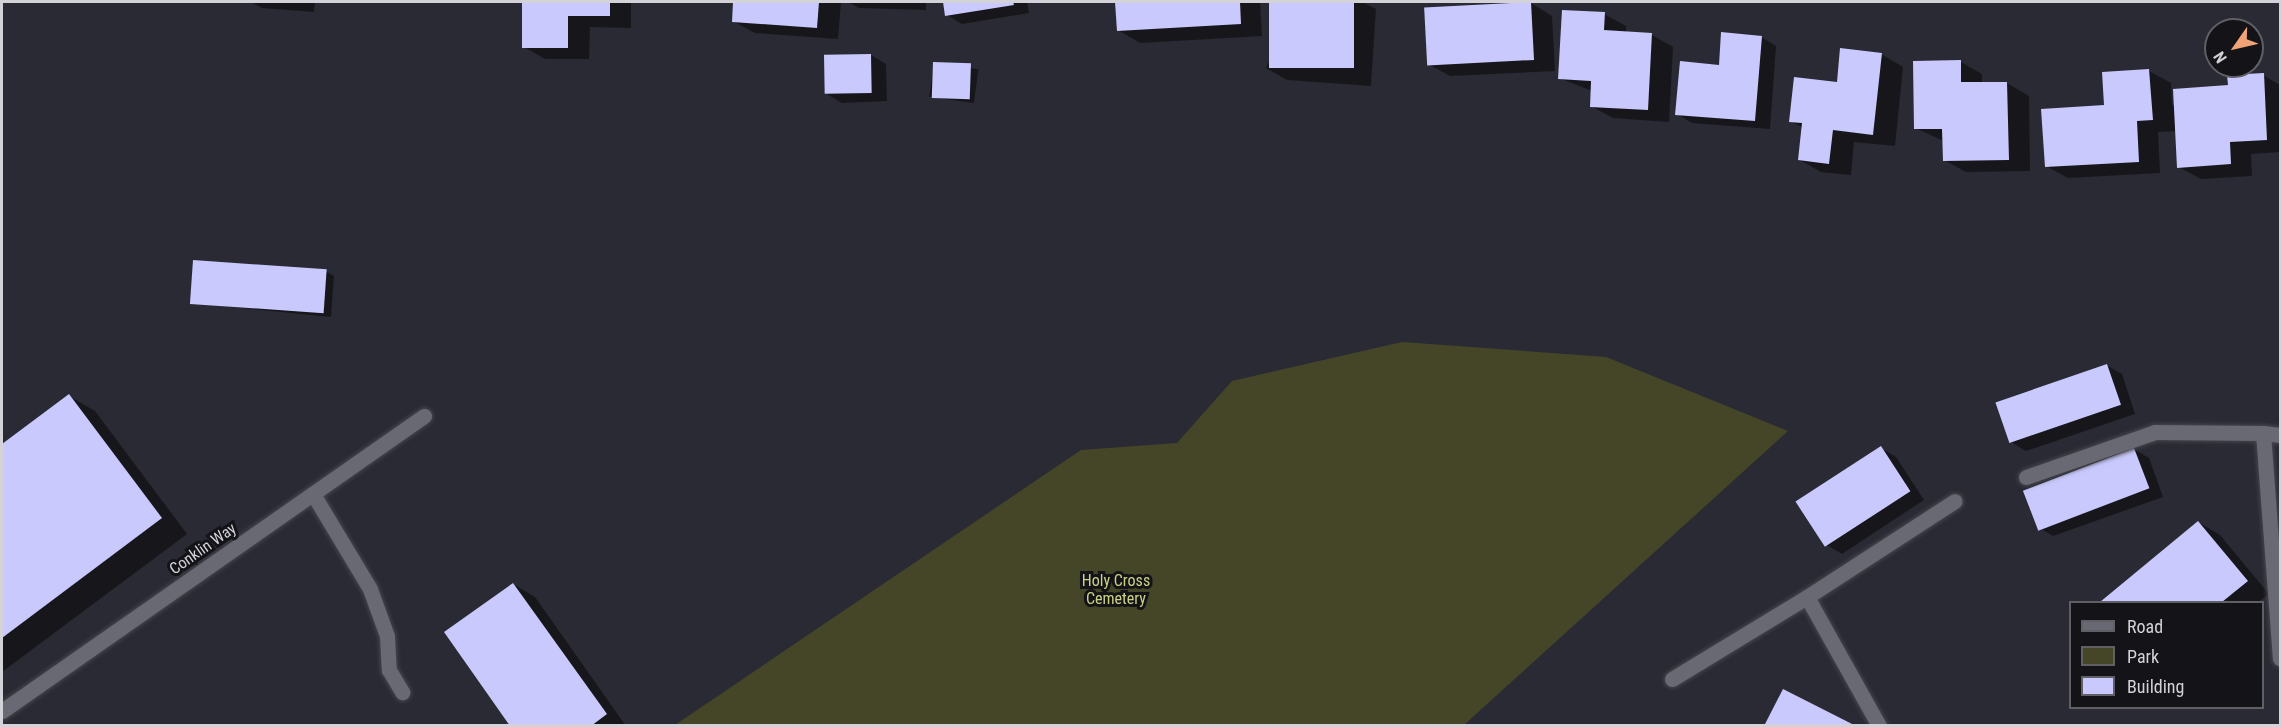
<!DOCTYPE html>
<style>
body{margin:0}
#map{position:relative;width:2282px;height:727px;overflow:hidden;background:#2a2a34;font-family:"Roboto Condensed",sans-serif}
div>[style]{position:absolute}
[style*='--x']{left:calc(var(--x)*1px);top:calc(var(--y)*1px);width:calc(var(--w)*1px);rotate:calc(var(--a)*1deg)}
.green>*{inset:0;background:#454627}
.shadow>*{inset:0;background:#0007;transform-origin:0 0}
.building>*{inset:0;background:#c9c9fd;transform-origin:0 0}
.roads{filter:drop-shadow(0 0 2px #45454c) drop-shadow(0 0 2px #45454c)}
.lane>*{height:15px;margin:-7.5px;padding:0 7.5px;transform-origin:7.5px;border-radius:7.5px;background:#696974}
.street>*{height:15px;margin:-7.5px;padding:0 7.5px;transform-origin:7.5px;border-radius:7.5px;background:#696974}
span{translate:-50% -50%;white-space:nowrap;text-align:center;line-height:1.15;-webkit-text-stroke:6px #131318;paint-order:stroke}
.street-label{font-size:16px;color:#d2d2d8}
.park-label{font-size:16px;color:#ced383}
.frame{position:absolute;inset:0;border:3px solid #d2d2d8;pointer-events:none}
.legend{position:absolute;left:2069px;top:601px;width:195px;height:108px;box-sizing:border-box;background:#131318;border:2px solid #5f5f65;margin:0;padding:8px 10px;list-style:none;font-size:18px;color:#d2d2d8}
.legend li{display:flex;align-items:center;gap:12px;height:30px}
.legend b{width:30px;border:2px solid #5f5f65}
.north{position:absolute;left:2204px;top:18px;width:60px;height:60px;box-sizing:border-box;background:#131318;border:2px solid #5f5f65;border-radius:50%;rotate:236deg;font-size:16px;font-weight:700;line-height:24px;text-align:center;color:#d2d2d8}
.north::after{content:'';display:block;margin:auto;width:21px;height:27px;background:#efa376;clip-path:polygon(50% 0,100% 100%,50% 72%,0 100%)}
</style>
<div id="map">
<div class="green">
<div style="clip-path:polygon(1402px 342px,1606px 357px,1788px 431px,1464px 725px,675px 725px,1081px 450px,1177px 443px,1232px 381px)"></div>
</div>
<div class="shadow">
<div style="clip-path:polygon(251px 2px,315px 2px,314px 12px,262px 8px)"></div>
<div style="clip-path:polygon(523px 2px,631px 2px,631px 28px,590px 27px,589px 59px,545px 59px,524px 47px)"></div>
<div style="clip-path:polygon(734px 2px,841px 2px,838px 39px,755px 33px,733px 21px)"></div>
<div style="clip-path:polygon(848px 2px,926px 2px,926px 10px,859px 8px)"></div>
<div style="clip-path:polygon(945px 2px,1027px 2px,1029px 13px,962px 24px,947px 15px)"></div>
<div style="clip-path:polygon(1116px 2px,1260px 2px,1262px 36px,1140px 43px,1118px 30px)"></div>
<div style="clip-path:polygon(1297px 2px,1362px 2px,1376px 9px,1371px 86px,1287px 80px,1266px 68px)"></div>
<div style="clip-path:polygon(1531px 3px,1552px 16px,1555px 71px,1450px 76px,1428px 64px)"></div>
<div style="clip-path:polygon(1604px 14px,1626px 26px,1626px 33px,1652px 35px,1673px 47px,1669px 122px,1613px 118px,1591px 106px,1592px 91px,1559px 78px)"></div>
<div style="clip-path:polygon(1761px 37px,1776px 46px,1770px 129px,1692px 123px,1677px 114px,1720px 66px)"></div>
<div style="clip-path:polygon(1881px 54px,1903px 67px,1895px 146px,1854px 142px,1851px 175px,1821px 172px,1800px 160px,1803px 128px,1791px 121px)"></div>
<div style="clip-path:polygon(871px 55px,886px 64px,887px 101px,842px 103px,827px 94px)"></div>
<div style="clip-path:polygon(1961px 62px,1982px 74px,1982px 83px,2007px 83px,2029px 96px,2030px 171px,1966px 172px,1944px 160px,1944px 141px,1915px 128px)"></div>
<div style="left:934px;top:63px;width:45px;height:34px;rotate:8deg"></div>
<div style="clip-path:polygon(2149px 71px,2171px 83px,2172px 105px,2263px 75px,2280px 85px,2280px 152px,2251px 154px,2252px 176px,2201px 179px,2179px 167px,2177px 131px,2158px 132px,2160px 173px,2068px 178px,2046px 166px)"></div>
<div style="clip-path:polygon(327px 272px,334px 276px,331px 317px,191px 303px)"></div>
<div style="clip-path:polygon(2106px 365px,2122px 374px,2135px 414px,2026px 451px,2011px 442px)"></div>
<div style="clip-path:polygon(69px 396px,95px 411px,187px 534px,2px 672px,2px 446px)"></div>
<div style="clip-path:polygon(1881px 448px,1896px 457px,1924px 500px,1842px 554px,1827px 545px)"></div>
<div style="clip-path:polygon(2134px 449px,2149px 458px,2163px 497px,2053px 536px,2038px 527px)"></div>
<div style="clip-path:polygon(2198px 522px,2220px 535px,2269px 594px,2258px 602px,2102px 602px)"></div>
<div style="clip-path:polygon(513px 584px,535px 597px,626px 726px,512px 726px)"></div>
</div>
<div class="building">
<div style="clip-path:polygon(522px 2px,610px 2px,610px 16px,568px 16px,568px 48px,522px 48px)"></div>
<div style="clip-path:polygon(733px 2px,819px 2px,817px 28px,732px 22px)"></div>
<div style="clip-path:polygon(943px 2px,1013px 2px,1014px 5px,945px 16px)"></div>
<div style="clip-path:polygon(1115px 2px,1240px 2px,1241px 24px,1117px 31px)"></div>
<div style="left:1269px;top:2px;width:85px;height:66px"></div>
<div style="left:1531px;top:2px;width:58px;height:107px;rotate:87deg"></div>
<div style="clip-path:polygon(1562px 10px,1605px 12px,1604px 30px,1652px 33px,1648px 110px,1590px 107px,1591px 81px,1558px 79px)"></div>
<div style="clip-path:polygon(1721px 32px,1762px 36px,1755px 121px,1675px 115px,1680px 61px,1719px 65px)"></div>
<div style="clip-path:polygon(1840px 48px,1882px 53px,1873px 135px,1833px 130px,1829px 164px,1798px 160px,1802px 123px,1789px 122px,1794px 77px,1837px 82px)"></div>
<div style="left:871px;top:54px;width:39px;height:47px;rotate:89deg"></div>
<div style="clip-path:polygon(1961px 60px,1961px 82px,2007px 82px,2009px 160px,1943px 161px,1942px 129px,1914px 129px,1913px 61px)"></div>
<div style="left:933px;top:62px;width:38px;height:36px;rotate:2deg"></div>
<div style="clip-path:polygon(2149px 69px,2153px 120px,2137px 121px,2139px 162px,2045px 167px,2041px 109px,2104px 105px,2102px 72px)"></div>
<div style="clip-path:polygon(2264px 73px,2267px 140px,2230px 142px,2231px 164px,2177px 168px,2173px 89px,2228px 85px,2227px 75px)"></div>
<div style="left:193px;top:260px;width:134px;height:44px;rotate:4deg"></div>
<div style="left:2107px;top:364px;width:43px;height:118px;rotate:71deg"></div>
<div style="clip-path:polygon(69px 394px,162px 518px,2px 638px,2px 444px)"></div>
<div style="left:1881px;top:446px;width:54px;height:102px;rotate:57deg"></div>
<div style="left:2134px;top:448px;width:43px;height:119px;rotate:69deg"></div>
<div style="clip-path:polygon(2198px 521px,2248px 581px,2222px 602px,2100px 602px)"></div>
<div style="clip-path:polygon(513px 583px,607px 714px,591px 726px,510px 726px,444px 632px)"></div>
<div style="clip-path:polygon(1783px 689px,1856px 726px,1764px 726px)"></div>
</div>
<div class="roads">
<div class="lane">
<div style="--x:2280;--y:435;--w:17;--a:-173"></div>
<div style="--x:2263;--y:433;--w:226;--a:85.7"></div>
<div style="--x:2026;--y:477;--w:137;--a:-19.2"></div>
<div style="--x:2155;--y:432;--w:108;--a:0.5"></div>
<div style="--x:313;--y:494;--w:111;--a:59"></div>
<div style="--x:370;--y:589;--w:50;--a:70.1"></div>
<div style="--x:387;--y:636;--w:34;--a:87"></div>
<div style="--x:389;--y:670;--w:26;--a:59"></div>
<div style="--x:1807;--y:597;--w:176;--a:-33"></div>
<div style="--x:1672;--y:679;--w:158;--a:-31.3"></div>
<div style="--x:1807;--y:597;--w:148;--a:60.8"></div>
</div>
<div class="street">
<div style="--x:2;--y:711;--w:515;--a:-34.96"></div>
</div>
</div>
<div class="street-label">
<span style="left:203px;top:549px;rotate:-35deg">Conklin Way</span>
</div>
<div class="park-label">
<span style="left:1116px;top:590px">Holy Cross<br>Cemetery</span>
</div>
<div class="frame"></div>
<ul class="legend">
<li><b style="height:8px;background:#696974"></b>Road</li>
<li><b style="height:16px;background:#454627"></b>Park</li>
<li><b style="height:16px;background:#c9c9fd"></b>Building</li>
</ul>
<div class="north">N</div>
</div>
